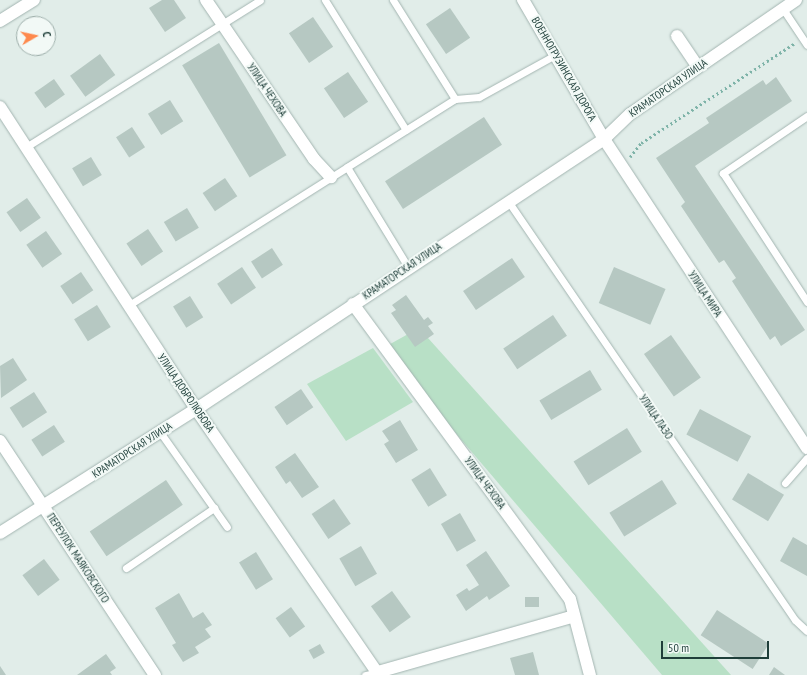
<!DOCTYPE html>
<meta charset="utf-8">
<style>
body{margin:0}
#map{position:relative;width:807px;height:675px;overflow:hidden;background:#e1ede9;font-family:"PT Sans Narrow",sans-serif}
div>[style]{position:absolute}
[style*='--x']{left:calc(var(--x)*1px);top:calc(var(--y)*1px);width:calc(var(--w)*1px);rotate:calc(var(--a)*1deg)}
.green>*{inset:0;background:#b8e0c6}
.building>*{inset:0;background:#b6c8c2;transform-origin:0 0}
.path>*{height:2.5px;margin-top:-1.25px;transform-origin:0;background:repeating-linear-gradient(90deg,#7eb3a8 0 2px,transparent 0 5px)}
.roads{filter:drop-shadow(0 0 1px #a3b5b1) drop-shadow(0 0 1px #a3b5b1)}
.service>*{height:7px;margin:-3.5px;padding:0 3.5px;transform-origin:3.5px;border-radius:3.5px;background:#fff}
.minor>*{height:12px;margin:-6px;padding:0 6px;transform-origin:6px;border-radius:6px;background:#fff}
.tertiary>*{height:12px;margin:-6px;padding:0 6px;transform-origin:6px;border-radius:6px;background:#fff}
span{translate:-50% -50%;white-space:nowrap;text-align:center;line-height:1.15;-webkit-text-stroke:4px #f2f9f6;paint-order:stroke}
.street-label{font-size:11px;color:#1f3f3a}
.north{position:absolute;left:16px;top:16px;width:40px;height:40px;box-sizing:border-box;background:#f2f9f6;border:1px solid #9eafab;border-radius:50%;rotate:81deg;font-size:11px;font-weight:700;line-height:16px;text-align:center;color:#1f3f3a}
.north::after{content:'';display:block;margin:auto;width:14px;height:18px;background:#fe894d;clip-path:polygon(50% 0,100% 100%,50% 72%,0 100%)}
.scale{position:absolute;left:661px;top:641px;width:108px;height:18px;box-sizing:border-box;border:2px solid #1f3f3a;border-top:0;padding-left:5px;font-size:12px;line-height:14px;white-space:nowrap;color:#1f3f3a;-webkit-text-stroke:3px #f2f9f6;paint-order:stroke}
</style>
<div id="map">
<div class="green">
<div style="clip-path:polygon(419px 328px,731px 675px,662px 675px,383px 348px)"></div>
<div style="clip-path:polygon(373px 348px,413px 402px,346px 441px,307px 384px)"></div>
</div>
<div class="building">
<div style="clip-path:polygon(162px 0,174px 0,186px 18px,165px 32px,149px 8px)"></div>
<div style="left:450px;top:8px;width:36px;height:29px;rotate:56deg"></div>
<div style="left:313px;top:17px;width:36px;height:29px;rotate:56deg"></div>
<div style="left:219px;top:43px;width:131px;height:43px;rotate:59deg"></div>
<div style="left:100px;top:54px;width:26px;height:37px;rotate:54deg"></div>
<div style="left:348px;top:72px;width:36px;height:29px;rotate:56deg"></div>
<div style="clip-path:polygon(776px 77px,792px 101px,695px 166px,805px 330px,781px 346px,775px 336px,770px 340px,732px 281px,736px 278px,724px 260px,719px 263px,681px 206px,685px 202px,656px 158px,709px 123px,706px 118px,763px 80px,766px 85px)"></div>
<div style="left:54px;top:79px;width:19px;height:24px;rotate:55deg"></div>
<div style="left:170px;top:100px;width:25px;height:26px;rotate:58deg"></div>
<div style="left:484px;top:117px;width:33px;height:118px;rotate:57deg"></div>
<div style="left:132px;top:127px;width:24px;height:19px;rotate:57deg"></div>
<div style="left:91px;top:157px;width:21px;height:22px;rotate:59deg"></div>
<div style="left:225px;top:178px;width:22px;height:27px;rotate:56deg"></div>
<div style="left:27px;top:198px;width:24px;height:25px;rotate:55deg"></div>
<div style="left:187px;top:208px;width:23px;height:27px;rotate:59deg"></div>
<div style="left:148px;top:229px;width:27px;height:26px;rotate:56deg"></div>
<div style="left:46px;top:231px;width:28px;height:24px;rotate:55deg"></div>
<div style="left:272px;top:248px;width:20px;height:25px;rotate:57deg"></div>
<div style="left:512px;top:258px;width:23px;height:59px;rotate:56deg"></div>
<div style="left:242px;top:267px;width:25px;height:30px;rotate:56deg"></div>
<div style="left:614px;top:267px;width:56px;height:39px;rotate:23deg"></div>
<div style="left:81px;top:272px;width:22px;height:25px;rotate:56deg"></div>
<div style="clip-path:polygon(406px 295px,424px 320px,428px 317px,433px 323px,428px 326px,434px 334px,415px 347px,391px 313px,396px 310px,392px 305px)"></div>
<div style="left:190px;top:296px;width:25px;height:20px;rotate:58deg"></div>
<div style="left:97px;top:305px;width:26px;height:27px;rotate:58deg"></div>
<div style="left:553px;top:315px;width:25px;height:60px;rotate:56deg"></div>
<div style="left:671px;top:335px;width:52px;height:33px;rotate:55deg"></div>
<div style="clip-path:polygon(13px 358px,27px 380px,1px 398px,0 366px)"></div>
<div style="left:590px;top:370px;width:23px;height:59px;rotate:59deg"></div>
<div style="left:301px;top:389px;width:22px;height:32px;rotate:56deg"></div>
<div style="left:34px;top:392px;width:24px;height:29px;rotate:57deg"></div>
<div style="left:700px;top:409px;width:58px;height:29px;rotate:28deg"></div>
<div style="clip-path:polygon(400px 420px,418px 450px,396px 463px,384px 444px,389px 441px,382px 431px)"></div>
<div style="left:54px;top:425px;width:20px;height:27px;rotate:57deg"></div>
<div style="left:627px;top:428px;width:28px;height:63px;rotate:58deg"></div>
<div style="clip-path:polygon(295px 453px,319px 487px,302px 498px,290px 481px,286px 484px,275px 467px)"></div>
<div style="left:430px;top:468px;width:32px;height:22px;rotate:58deg"></div>
<div style="left:748px;top:473px;width:42px;height:31px;rotate:31deg"></div>
<div style="left:166px;top:480px;width:30px;height:92px;rotate:56deg"></div>
<div style="left:662px;top:480px;width:28px;height:62px;rotate:58deg"></div>
<div style="left:334px;top:499px;width:30px;height:27px;rotate:56deg"></div>
<div style="left:460px;top:513px;width:32px;height:22px;rotate:60deg"></div>
<div style="clip-path:polygon(793px 537px,807px 545px,807px 576px,780px 561px)"></div>
<div style="left:361px;top:546px;width:32px;height:25px;rotate:60deg"></div>
<div style="clip-path:polygon(486px 551px,510px 586px,489px 600px,487px 596px,466px 611px,456px 595px,467px 588px,469px 591px,479px 585px,466px 565px)"></div>
<div style="left:256px;top:552px;width:32px;height:20px;rotate:58deg"></div>
<div style="left:44px;top:559px;width:26px;height:27px;rotate:53deg"></div>
<div style="left:392px;top:591px;width:32px;height:26px;rotate:54deg"></div>
<div style="clip-path:polygon(179px 593px,193px 618px,203px 612px,212px 625px,205px 629px,211px 637px,195px 647px,199px 653px,183px 662px,172px 645px,176px 643px,155px 608px)"></div>
<div style="left:525px;top:597px;width:14px;height:10px"></div>
<div style="left:291px;top:607px;width:24px;height:19px;rotate:54deg"></div>
<div style="left:717px;top:610px;width:62px;height:30px;rotate:33deg"></div>
<div style="left:320px;top:644px;width:10px;height:13px;rotate:61deg"></div>
<div style="clip-path:polygon(533px 652px,539px 675px,515px 675px,510px 658px)"></div>
<div style="clip-path:polygon(106px 654px,116px 668px,110px 672px,112px 675px,77px 675px)"></div>
<div style="clip-path:polygon(0 666px,6px 675px,0 675px)"></div>
<div style="clip-path:polygon(774px 667px,785px 675px,769px 675px)"></div>
</div>
<div class="path">
<div style="--x:630;--y:157;--w:18;--a:-52"></div>
<div style="--x:641;--y:143;--w:184;--a:-33"></div>
</div>
<div class="roads">
<div class="service">
<div style="--x:325;--y:0;--w:153;--a:58.1"></div>
<div style="--x:393;--y:0;--w:117;--a:57.9"></div>
<div style="--x:783;--y:9;--w:43;--a:56.3"></div>
<div style="--x:807;--y:116;--w:102;--a:145.8"></div>
<div style="--x:723;--y:173;--w:154;--a:56.9"></div>
<div style="--x:26;--y:147;--w:276;--a:-32.1"></div>
<div style="--x:508;--y:201;--w:508;--a:55.59"></div>
<div style="--x:795;--y:620;--w:16;--a:43"></div>
<div style="--x:408;--y:267;--w:117;--a:-121.4"></div>
<div style="--x:347;--y:167;--w:128;--a:-32.2"></div>
<div style="--x:455;--y:99;--w:24;--a:-5"></div>
<div style="--x:479;--y:97;--w:87;--a:-28.9"></div>
<div style="--x:129;--y:305;--w:258;--a:-32.3"></div>
<div style="--x:160;--y:432;--w:116;--a:54.8"></div>
<div style="--x:785;--y:483;--w:33;--a:-49"></div>
<div style="--x:126;--y:568;--w:107;--a:-34.3"></div>
<div style="--x:365;--y:675;--w:13;--a:-13"></div>
</div>
<div class="minor">
<div style="--x:206;--y:0;--w:192;--a:55.8"></div>
<div style="--x:314;--y:159;--w:25;--a:47"></div>
<div style="--x:0;--y:21;--w:40;--a:-32"></div>
<div style="--x:677;--y:36;--w:37;--a:56"></div>
<div style="--x:0;--y:107;--w:360;--a:57"></div>
<div style="--x:196;--y:409;--w:323;--a:55.5"></div>
<div style="--x:353;--y:304;--w:366;--a:53.7"></div>
<div style="--x:570;--y:599;--w:79;--a:75.3"></div>
<div style="--x:0;--y:441;--w:281;--a:56.5"></div>
<div style="--x:0;--y:533;--w:238;--a:-32.3"></div>
<div style="--x:201;--y:406;--w:483;--a:-33.5"></div>
<div style="--x:604;--y:139;--w:161;--a:-120.2"></div>
<div style="--x:378;--y:672;--w:204;--a:-15.9"></div>
</div>
<div class="tertiary">
<div style="--x:796;--y:0;--w:201;--a:145.5"></div>
<div style="--x:630;--y:114;--w:36;--a:136"></div>
<div style="--x:604;--y:139;--w:370;--a:56.7"></div>
</div>
</div>
<div class="street-label">
<span style="left:564px;top:69px;rotate:60deg">ВОЕННОГРУЗИНСКАЯ ДОРОГА</span>
<span style="left:668px;top:88px;rotate:-35deg">КРАМАТОРСКАЯ УЛИЦА</span>
<span style="left:267px;top:90px;rotate:56deg">УЛИЦА ЧЕХОВА</span>
<span style="left:402px;top:271px;rotate:-34deg">КРАМАТОРСКАЯ УЛИЦА</span>
<span style="left:705px;top:294px;rotate:57deg">УЛИЦА МИРА</span>
<span style="left:186px;top:393px;rotate:56deg">УЛИЦА ДОБРОЛЮБОВА</span>
<span style="left:656px;top:417px;rotate:56deg">УЛИЦА ЛАЗО</span>
<span style="left:132px;top:450px;rotate:-33deg">КРАМАТОРСКАЯ УЛИЦА</span>
<span style="left:485px;top:483px;rotate:54deg">УЛИЦА ЧЕХОВА</span>
<span style="left:78px;top:558px;rotate:57deg">ПЕРЕУЛОК МАЯКОВСКОГО</span>
</div>
<div class="north">С</div>
<div class="scale">50 m</div>
</div>
